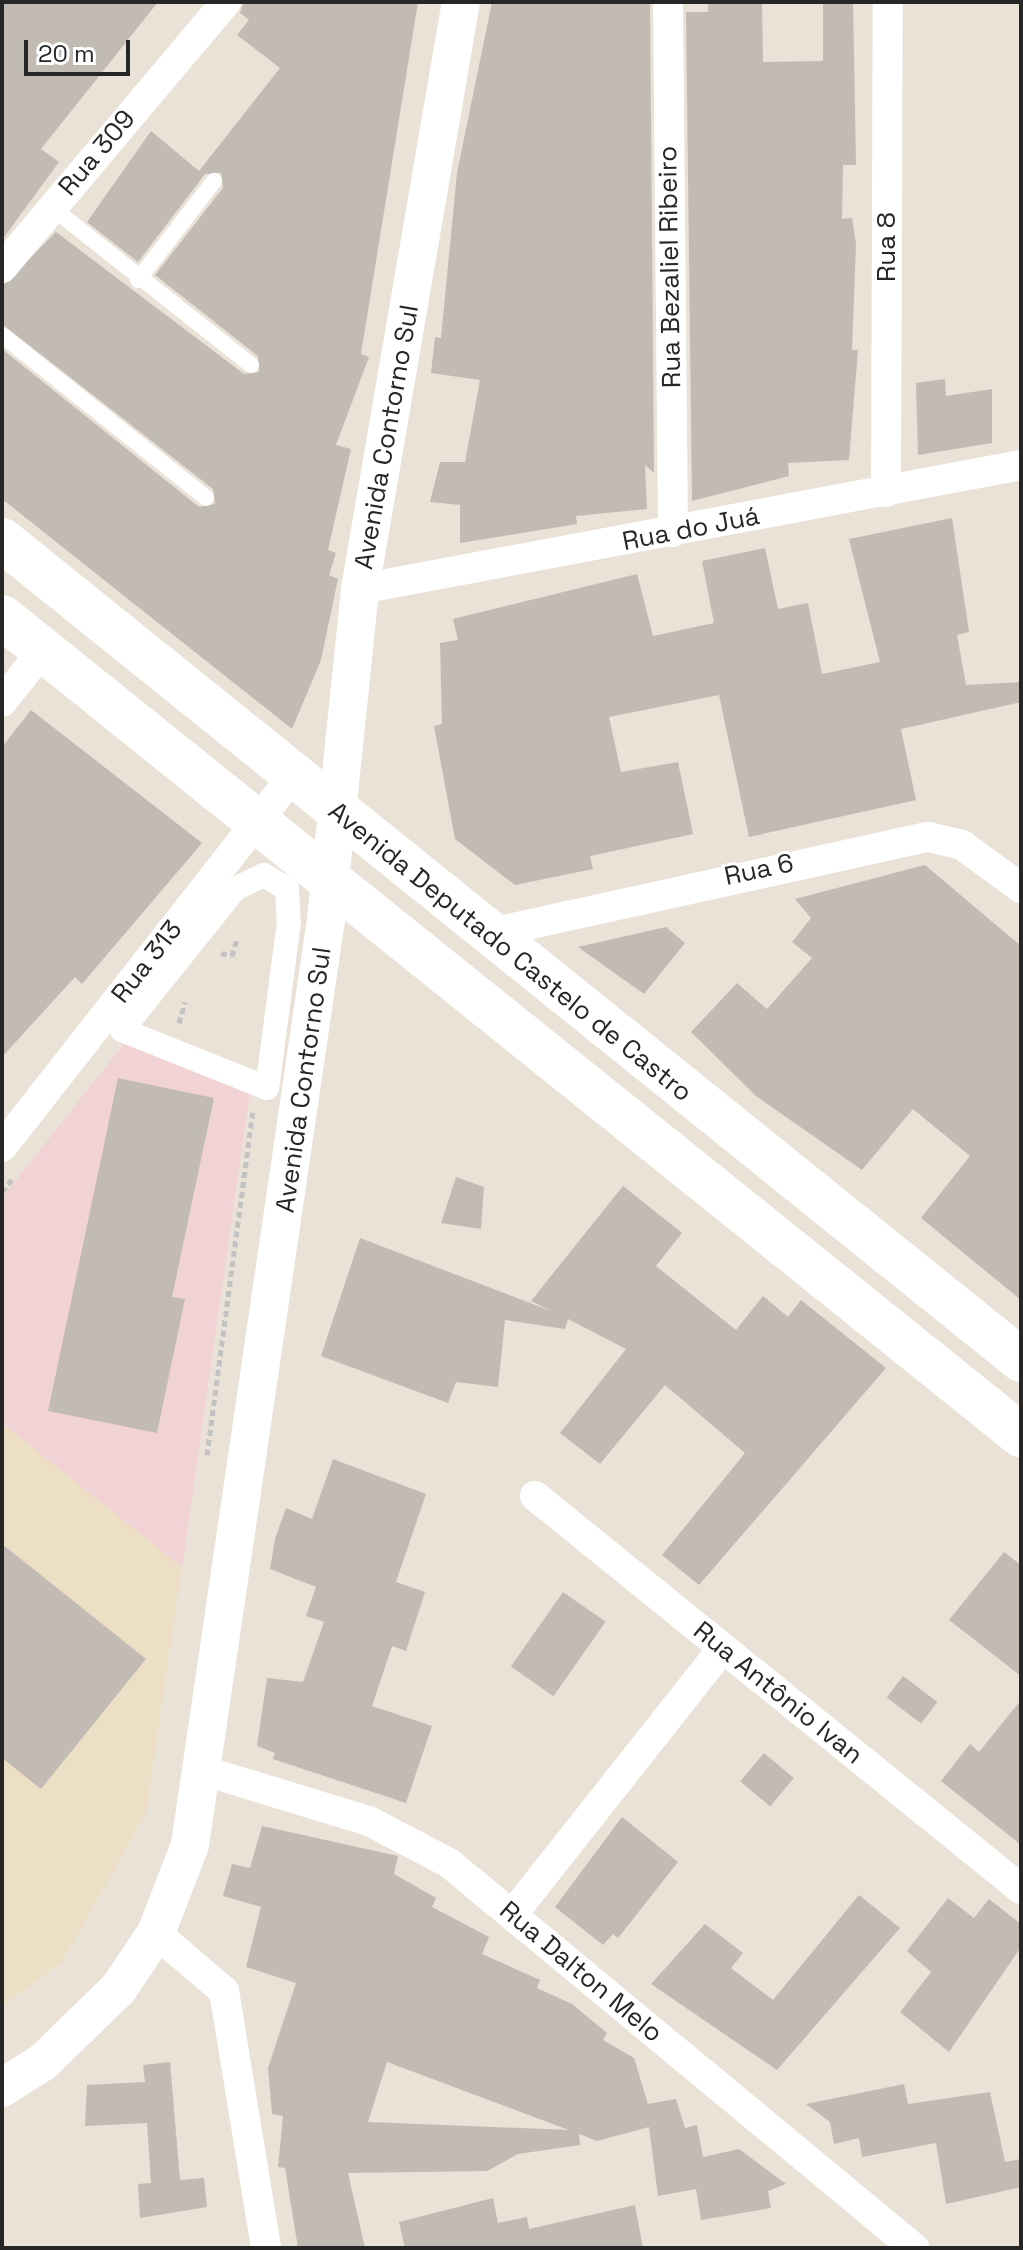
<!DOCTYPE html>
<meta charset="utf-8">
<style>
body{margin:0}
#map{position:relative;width:1023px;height:2250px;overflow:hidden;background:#eae1d7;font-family:"Space Grotesk",sans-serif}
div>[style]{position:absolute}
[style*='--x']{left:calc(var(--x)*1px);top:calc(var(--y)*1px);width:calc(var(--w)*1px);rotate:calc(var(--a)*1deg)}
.education>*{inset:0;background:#ecdfc6}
.medical>*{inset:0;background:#f1d3d5}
.building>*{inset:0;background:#c1bbb4;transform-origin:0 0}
.path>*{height:5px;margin-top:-2.5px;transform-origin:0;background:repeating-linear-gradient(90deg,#c2c2c2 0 6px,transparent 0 10px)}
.service>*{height:16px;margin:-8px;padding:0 8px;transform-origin:8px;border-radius:8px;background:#fff}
.pedestrian>*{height:24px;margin:-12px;padding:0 12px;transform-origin:12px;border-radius:12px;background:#fff}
.minor>*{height:30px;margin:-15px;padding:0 15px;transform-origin:15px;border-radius:15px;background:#fff}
.tertiary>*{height:38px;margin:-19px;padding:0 19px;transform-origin:19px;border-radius:19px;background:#fff}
.secondary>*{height:44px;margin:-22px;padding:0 22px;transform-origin:22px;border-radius:22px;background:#fff}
span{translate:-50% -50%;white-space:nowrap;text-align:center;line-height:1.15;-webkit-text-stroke:6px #fff;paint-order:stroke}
.street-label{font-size:26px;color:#262626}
.frame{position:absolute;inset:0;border:4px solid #262626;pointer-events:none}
.scale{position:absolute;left:24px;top:40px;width:106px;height:36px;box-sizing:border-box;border:4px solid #262626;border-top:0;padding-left:10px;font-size:24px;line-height:28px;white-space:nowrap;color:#262626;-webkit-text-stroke:6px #fff;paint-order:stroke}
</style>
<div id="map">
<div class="education">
<div style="clip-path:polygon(2px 1423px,182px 1567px,146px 1813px,62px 1962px,2px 2006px)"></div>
</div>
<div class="medical">
<div style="clip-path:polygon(131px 1035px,251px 1083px,182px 1567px,2px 1423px,2px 1198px)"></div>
</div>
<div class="building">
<div style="clip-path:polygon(2px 2px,158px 2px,41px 149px,59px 162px,2px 240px)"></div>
<div style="clip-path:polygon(244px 2px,418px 2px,361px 354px,369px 357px,336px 445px,351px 449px,328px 550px,336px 553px,329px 575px,338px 579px,321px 660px,292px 729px,2px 499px,2px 349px,199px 507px,215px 504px,213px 489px,2px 324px,2px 286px,56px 232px,244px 374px,259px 372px,258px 356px,155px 275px,223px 188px,221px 173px,205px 174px,138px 262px,87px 222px,151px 131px,199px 171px,280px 68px,237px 35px,249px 20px,240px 13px)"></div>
<div style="clip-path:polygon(492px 2px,650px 2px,654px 473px,645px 465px,647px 509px,576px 516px,577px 524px,460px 543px,460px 505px,430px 502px,440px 462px,465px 462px,480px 380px,431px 373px,435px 337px,441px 338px,457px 173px)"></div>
<div style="clip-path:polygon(708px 2px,762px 2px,763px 62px,823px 61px,823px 2px,853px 2px,856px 165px,843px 165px,842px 219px,852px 218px,856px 244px,852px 350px,858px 350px,849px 460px,788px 463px,789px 476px,692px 501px,686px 12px,708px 12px)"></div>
<div style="clip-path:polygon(945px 379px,946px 396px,992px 389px,992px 443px,918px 455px,916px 383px)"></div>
<div style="clip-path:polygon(952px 518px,969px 632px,957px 635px,966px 685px,1021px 682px,1021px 702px,901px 729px,916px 800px,749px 837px,719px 695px,609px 717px,621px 772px,678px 762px,693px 834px,590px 856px,593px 869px,515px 885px,455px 839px,434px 726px,442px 724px,440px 643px,458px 640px,453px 619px,637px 574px,653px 636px,714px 623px,702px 561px,765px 548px,778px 609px,808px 603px,822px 674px,880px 662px,849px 539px)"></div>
<div style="clip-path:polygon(31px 710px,202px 843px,82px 984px,75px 977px,2px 1057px,2px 747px)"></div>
<div style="clip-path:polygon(925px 865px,1021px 946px,1021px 1300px,921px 1218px,970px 1156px,913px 1109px,862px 1170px,756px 1096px,691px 1032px,737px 983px,767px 1009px,812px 958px,792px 942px,811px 918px,795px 899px)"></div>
<div style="clip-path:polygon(666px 927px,685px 943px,644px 994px,578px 947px)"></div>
<div style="clip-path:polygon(118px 1078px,214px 1098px,172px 1297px,185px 1299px,157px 1433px,48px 1411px)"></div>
<div style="clip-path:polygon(456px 1177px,484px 1187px,481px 1229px,441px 1223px)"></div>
<div style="clip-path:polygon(623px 1186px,682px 1233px,656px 1266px,736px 1330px,763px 1296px,788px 1317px,801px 1300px,886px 1368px,699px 1585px,662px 1555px,745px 1453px,665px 1385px,600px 1464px,560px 1433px,626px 1349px,568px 1319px,565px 1329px,505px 1320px,498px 1387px,456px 1382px,448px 1403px,321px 1356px,360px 1238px,551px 1311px,531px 1301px)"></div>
<div style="clip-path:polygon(333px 1459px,426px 1494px,396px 1582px,425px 1592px,406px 1651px,392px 1646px,372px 1706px,432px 1726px,406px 1803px,273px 1759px,275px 1753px,257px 1746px,267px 1678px,303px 1682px,324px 1622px,306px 1616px,316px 1587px,270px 1569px,275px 1539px,286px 1508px,312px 1519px)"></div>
<div style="clip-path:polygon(2px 1544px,146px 1659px,41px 1789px,2px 1758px)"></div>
<div style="clip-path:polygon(1004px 1552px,1021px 1565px,1021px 1676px,949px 1620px)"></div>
<div style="left:563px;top:1592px;width:52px;height:91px;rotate:35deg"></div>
<div style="left:903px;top:1676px;width:43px;height:27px;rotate:37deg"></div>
<div style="clip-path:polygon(1021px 1700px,1021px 1845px,941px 1781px,970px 1744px,979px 1752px)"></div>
<div style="left:764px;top:1753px;width:39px;height:37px;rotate:40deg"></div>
<div style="clip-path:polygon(622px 1817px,678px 1862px,618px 1938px,613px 1934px,603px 1945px,555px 1907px)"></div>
<div style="clip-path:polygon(evenodd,262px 1826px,398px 1856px,394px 1874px,436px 1898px,432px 1907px,489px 1937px,482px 1954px,540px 1980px,537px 1988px,572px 2004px,607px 2033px,603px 2040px,634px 2058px,648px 2104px,676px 2099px,685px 2128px,697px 2125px,703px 2157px,739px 2149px,786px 2184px,768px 2191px,771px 2208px,701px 2220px,696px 2189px,658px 2196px,649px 2127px,597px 2141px,579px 2134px,580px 2145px,518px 2154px,487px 2171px,348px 2173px,365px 2248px,298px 2248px,285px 2168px,278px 2167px,283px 2116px,272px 2114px,268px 2068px,296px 1983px,246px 1967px,261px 1907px,223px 1896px,232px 1864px,250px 1868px,262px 1826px,387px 2062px,569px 2130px,368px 2122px,387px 2062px)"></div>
<div style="clip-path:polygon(859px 1895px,900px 1928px,777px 2070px,651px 1984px,705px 1924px,743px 1953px,731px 1968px,773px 2000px)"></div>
<div style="clip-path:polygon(948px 1898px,974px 1918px,989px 1899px,1021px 1924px,1021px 1947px,949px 2052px,900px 2012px,931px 1972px,907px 1951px)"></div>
<div style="clip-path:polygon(170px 2062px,180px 2180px,204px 2178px,207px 2207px,140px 2218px,138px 2184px,151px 2183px,147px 2123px,85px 2126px,87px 2085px,145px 2082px,143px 2065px)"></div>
<div style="clip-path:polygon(904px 2084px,908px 2104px,990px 2092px,1005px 2162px,1021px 2159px,1021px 2187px,946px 2204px,936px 2143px,862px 2157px,859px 2138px,834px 2144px,830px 2122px,806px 2104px)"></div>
<div style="clip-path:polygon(493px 2198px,498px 2223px,527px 2217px,529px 2229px,635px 2205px,643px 2248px,405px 2248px,399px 2222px)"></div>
</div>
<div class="path">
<div style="--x:221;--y:953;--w:11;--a:15"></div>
<div style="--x:232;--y:956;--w:19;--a:-74"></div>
<div style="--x:179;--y:1023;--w:22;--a:-74"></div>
<div style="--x:2;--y:1192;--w:16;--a:-52"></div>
<div style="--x:207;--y:1455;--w:346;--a:-82.4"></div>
</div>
<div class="service">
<div style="--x:51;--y:207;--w:255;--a:38.3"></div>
<div style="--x:138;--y:280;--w:125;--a:-52.5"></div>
<div style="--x:2;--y:335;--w:261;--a:38.6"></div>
</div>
<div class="pedestrian">
<div style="--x:264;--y:875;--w:27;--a:31"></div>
<div style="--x:287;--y:889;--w:33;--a:87"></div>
<div style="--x:289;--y:922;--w:167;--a:97.5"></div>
<div style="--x:267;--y:1088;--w:156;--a:-158.2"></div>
<div style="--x:122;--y:1030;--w:181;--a:-51.3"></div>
<div style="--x:235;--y:889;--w:32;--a:-26"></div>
</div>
<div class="minor">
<div style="--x:668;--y:2;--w:530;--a:89.46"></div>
<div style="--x:2;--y:268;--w:348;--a:-49.9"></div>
<div style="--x:886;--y:492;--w:490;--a:-89.8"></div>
<div style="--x:360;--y:589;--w:673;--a:-10.62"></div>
<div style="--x:2;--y:702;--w:66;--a:-51.7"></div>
<div style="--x:486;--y:934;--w:453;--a:-12.4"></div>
<div style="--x:928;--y:837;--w:35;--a:13"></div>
<div style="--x:962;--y:845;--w:73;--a:36.1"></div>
<div style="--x:2;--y:1147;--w:469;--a:-51.9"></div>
<div style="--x:535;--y:1496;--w:625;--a:38.96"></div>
<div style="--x:205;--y:1771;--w:171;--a:17"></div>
<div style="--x:369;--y:1821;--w:90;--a:27.7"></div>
<div style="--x:449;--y:1863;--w:604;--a:39.62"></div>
<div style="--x:512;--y:1915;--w:339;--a:-51.7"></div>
<div style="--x:156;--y:1933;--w:89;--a:40.5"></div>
<div style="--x:224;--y:1991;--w:260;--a:80.7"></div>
</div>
<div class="tertiary">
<div style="--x:2;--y:2088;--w:49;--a:-32.4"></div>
<div style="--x:43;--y:2062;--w:106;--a:-44.2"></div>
<div style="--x:119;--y:1988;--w:66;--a:-56.1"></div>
<div style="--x:156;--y:1933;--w:94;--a:-68.9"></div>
<div style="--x:190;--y:1845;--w:936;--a:-81.64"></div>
<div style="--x:326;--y:919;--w:332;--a:-84.1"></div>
<div style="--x:360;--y:589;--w:596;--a:-80.24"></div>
</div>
<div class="secondary">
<div style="--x:2;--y:540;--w:1308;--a:38.82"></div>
<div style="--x:2;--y:617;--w:1307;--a:38.76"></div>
</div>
<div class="street-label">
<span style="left:97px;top:153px;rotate:-50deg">Rua 309</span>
<span style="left:887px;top:247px;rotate:-90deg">Rua 8</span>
<span style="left:670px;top:267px;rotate:-91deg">Rua Bezaliel Ribeiro</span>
<span style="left:387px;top:437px;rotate:-80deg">Avenida Contorno Sul</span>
<span style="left:691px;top:529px;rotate:-11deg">Rua do Juá</span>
<span style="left:759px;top:870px;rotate:-12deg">Rua 6</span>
<span style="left:510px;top:952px;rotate:39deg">Avenida Deputado Castelo de Castro</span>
<span style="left:147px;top:962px;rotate:-52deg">Rua 313</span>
<span style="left:304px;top:1080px;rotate:-82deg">Avenida Contorno Sul</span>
<span style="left:778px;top:1693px;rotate:39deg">Rua Antônio Ivan</span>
<span style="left:581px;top:1972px;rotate:40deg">Rua Dalton Melo</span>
</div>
<div class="frame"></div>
<div class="scale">20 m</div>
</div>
